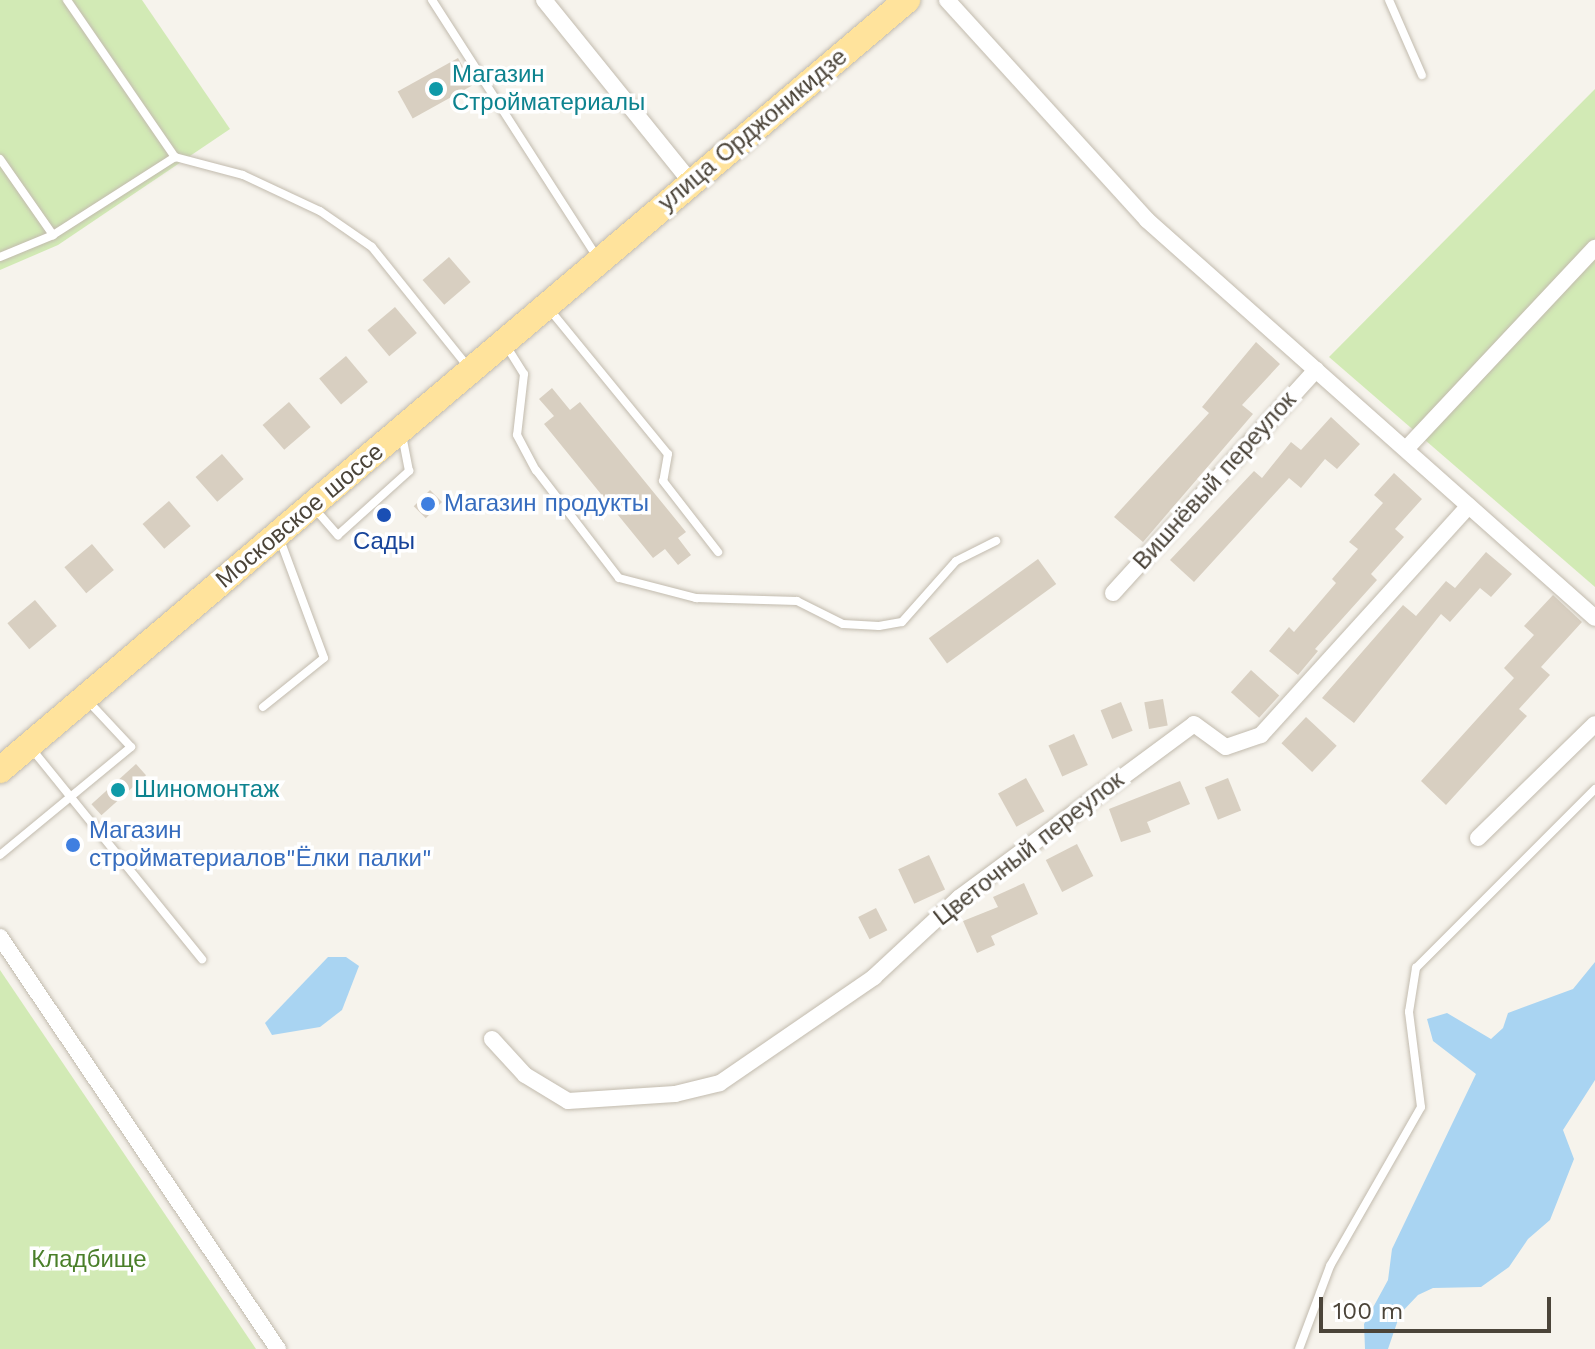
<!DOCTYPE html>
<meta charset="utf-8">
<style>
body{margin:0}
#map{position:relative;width:1595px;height:1349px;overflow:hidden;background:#f6f3ec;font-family:"Work Sans",sans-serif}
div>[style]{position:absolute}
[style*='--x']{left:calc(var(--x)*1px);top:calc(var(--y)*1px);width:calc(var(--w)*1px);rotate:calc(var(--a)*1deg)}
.green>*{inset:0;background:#d2eab5}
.water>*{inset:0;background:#a9d4f2}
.building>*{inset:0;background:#d8cfc1;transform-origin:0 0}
.roads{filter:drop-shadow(0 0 2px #c2bbae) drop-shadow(0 0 2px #c2bbae)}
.service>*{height:8px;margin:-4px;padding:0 4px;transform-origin:4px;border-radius:4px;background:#fff}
.minor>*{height:16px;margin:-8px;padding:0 8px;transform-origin:8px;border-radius:8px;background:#fff}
.primary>*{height:26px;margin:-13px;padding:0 13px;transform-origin:13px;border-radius:13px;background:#ffe39c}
.dots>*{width:22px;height:22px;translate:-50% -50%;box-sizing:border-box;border:4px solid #fff;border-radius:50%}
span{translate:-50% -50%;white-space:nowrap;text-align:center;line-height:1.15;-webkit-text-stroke:7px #fff;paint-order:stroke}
.culture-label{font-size:24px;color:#0d838f}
.left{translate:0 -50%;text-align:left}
.street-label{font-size:24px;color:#4b4439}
.shop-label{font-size:24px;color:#366cbe}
.transit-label{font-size:24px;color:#164399}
.park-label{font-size:24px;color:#4a7f2a}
.scale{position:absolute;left:1319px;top:1297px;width:232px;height:36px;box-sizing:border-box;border:4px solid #4b4439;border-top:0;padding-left:10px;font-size:24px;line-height:28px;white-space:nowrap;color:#4b4439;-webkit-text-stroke:6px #fff;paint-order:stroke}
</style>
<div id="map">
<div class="green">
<div style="clip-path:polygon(0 0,142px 0,230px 129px,58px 245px,0 270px)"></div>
<div style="clip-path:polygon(1595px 89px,1595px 587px,1329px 357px)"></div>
<div style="clip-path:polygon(0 970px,256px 1349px,0 1349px)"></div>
</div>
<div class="water">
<div style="clip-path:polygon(328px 957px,346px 957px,359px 966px,342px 1010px,320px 1027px,272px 1035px,265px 1023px)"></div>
<div style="clip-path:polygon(1595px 962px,1595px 1080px,1563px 1130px,1574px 1159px,1550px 1220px,1528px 1239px,1509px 1267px,1481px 1287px,1433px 1288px,1418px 1295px,1400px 1314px,1388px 1349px,1365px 1349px,1364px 1324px,1388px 1280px,1392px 1249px,1476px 1074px,1433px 1041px,1427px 1019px,1447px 1013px,1491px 1039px,1503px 1028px,1508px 1013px,1573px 989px)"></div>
</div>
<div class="building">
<div style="left:458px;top:58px;width:31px;height:69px;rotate:61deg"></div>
<div style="left:449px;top:257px;width:33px;height:35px;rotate:49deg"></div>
<div style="left:395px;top:307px;width:34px;height:36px;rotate:50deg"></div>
<div style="clip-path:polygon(1256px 342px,1280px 364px,1242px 405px,1253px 414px,1143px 542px,1114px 517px,1209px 413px,1202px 407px)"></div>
<div style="left:346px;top:356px;width:34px;height:35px;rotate:50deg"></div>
<div style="clip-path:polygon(552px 388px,570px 410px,580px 402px,686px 532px,678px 538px,691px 555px,678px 565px,665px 549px,653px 558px,544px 424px,554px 416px,539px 399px)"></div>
<div style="left:289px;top:402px;width:33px;height:35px;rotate:49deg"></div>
<div style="clip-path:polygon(1331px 417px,1360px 444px,1337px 469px,1325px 459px,1301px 488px,1289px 478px,1194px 582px,1170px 560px,1254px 471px,1262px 478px,1291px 442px,1301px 450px)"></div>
<div style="left:222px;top:454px;width:33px;height:35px;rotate:49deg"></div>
<div style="clip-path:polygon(1394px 473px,1422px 499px,1395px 529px,1404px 537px,1371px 574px,1377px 580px,1315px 649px,1318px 651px,1298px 675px,1269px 651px,1289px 627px,1294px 632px,1336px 583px,1332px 579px,1358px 549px,1349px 542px,1383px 503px,1374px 495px)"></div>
<div style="left:430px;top:490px;width:17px;height:23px;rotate:45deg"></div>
<div style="left:169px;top:501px;width:33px;height:35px;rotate:49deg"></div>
<div style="left:92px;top:544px;width:34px;height:36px;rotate:50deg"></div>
<div style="clip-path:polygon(1486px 552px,1512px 574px,1491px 597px,1480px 588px,1450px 622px,1441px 614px,1354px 723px,1322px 698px,1403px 605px,1416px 616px,1446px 581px,1455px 588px)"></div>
<div style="left:1038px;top:559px;width:31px;height:135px;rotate:54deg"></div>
<div style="clip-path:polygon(1553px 595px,1582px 622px,1541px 667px,1550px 675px,1519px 709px,1527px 716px,1446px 805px,1421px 781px,1514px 678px,1504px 668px,1534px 635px,1524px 626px)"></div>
<div style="left:35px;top:600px;width:34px;height:36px;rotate:50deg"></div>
<div style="left:1251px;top:670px;width:38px;height:30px;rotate:42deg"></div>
<div style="left:1163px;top:699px;width:27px;height:19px;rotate:80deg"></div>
<div style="left:1121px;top:702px;width:31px;height:22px;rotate:68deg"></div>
<div style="left:1306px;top:717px;width:42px;height:36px;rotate:43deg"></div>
<div style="left:1074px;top:734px;width:34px;height:28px;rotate:66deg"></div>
<div style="left:136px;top:764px;width:15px;height:60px;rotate:48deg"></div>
<div style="left:1026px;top:778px;width:38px;height:32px;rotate:61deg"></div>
<div style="left:1228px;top:778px;width:35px;height:25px;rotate:68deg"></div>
<div style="clip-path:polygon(1180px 781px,1190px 804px,1147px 822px,1151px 832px,1121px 842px,1109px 809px)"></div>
<div style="left:1077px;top:844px;width:36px;height:35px;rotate:63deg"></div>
<div style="left:929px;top:855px;width:38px;height:34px;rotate:65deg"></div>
<div style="clip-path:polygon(1024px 883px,1038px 914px,991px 936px,995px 945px,977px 953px,963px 921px,998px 907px,993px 897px)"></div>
<div style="left:876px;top:908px;width:25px;height:20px;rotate:63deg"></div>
</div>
<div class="roads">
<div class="service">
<div style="--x:67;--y:0;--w:191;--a:55.5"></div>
<div style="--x:175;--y:157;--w:70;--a:14.8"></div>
<div style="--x:243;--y:175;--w:85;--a:25.1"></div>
<div style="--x:320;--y:211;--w:63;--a:34.7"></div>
<div style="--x:372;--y:247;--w:154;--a:51.3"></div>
<div style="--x:432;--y:0;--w:305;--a:57.3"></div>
<div style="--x:1389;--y:0;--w:82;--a:66.3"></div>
<div style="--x:0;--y:159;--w:93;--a:55.1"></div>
<div style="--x:0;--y:257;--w:57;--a:-22.5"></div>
<div style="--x:53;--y:235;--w:145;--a:-32.6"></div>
<div style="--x:550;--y:310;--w:186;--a:50.7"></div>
<div style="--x:668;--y:454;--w:27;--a:100"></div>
<div style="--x:663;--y:481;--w:90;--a:52.2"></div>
<div style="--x:507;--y:347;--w:32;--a:58"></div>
<div style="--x:524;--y:374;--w:61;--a:96.5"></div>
<div style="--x:517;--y:435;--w:40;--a:62"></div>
<div style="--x:536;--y:470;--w:136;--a:52.5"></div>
<div style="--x:619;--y:578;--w:80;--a:14.6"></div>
<div style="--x:696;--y:598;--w:101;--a:1.7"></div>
<div style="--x:797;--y:601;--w:51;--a:26.6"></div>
<div style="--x:843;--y:624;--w:36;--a:3"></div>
<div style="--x:879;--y:626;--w:23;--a:-10"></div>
<div style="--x:902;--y:622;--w:81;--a:-48.5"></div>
<div style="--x:956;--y:561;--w:45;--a:-26.6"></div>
<div style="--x:315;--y:509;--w:35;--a:49"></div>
<div style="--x:338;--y:535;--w:96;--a:-42"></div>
<div style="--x:409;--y:471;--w:37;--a:-101"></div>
<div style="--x:263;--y:707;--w:78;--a:-38.8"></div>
<div style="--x:324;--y:658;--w:129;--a:-110.4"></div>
<div style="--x:31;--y:748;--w:272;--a:51"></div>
<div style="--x:0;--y:855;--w:170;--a:-39.5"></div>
<div style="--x:131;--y:747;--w:62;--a:-133"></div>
<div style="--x:1299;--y:1349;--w:89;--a:-69.5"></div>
<div style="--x:1330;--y:1266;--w:183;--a:-60.2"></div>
<div style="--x:1421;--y:1107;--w:96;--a:-97.2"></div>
<div style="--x:1409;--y:1012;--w:45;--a:-81"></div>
<div style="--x:1416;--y:968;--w:253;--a:-45"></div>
</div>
<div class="minor">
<div style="--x:544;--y:0;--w:234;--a:51.1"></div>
<div style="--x:947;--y:0;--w:297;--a:47.7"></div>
<div style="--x:1147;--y:220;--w:599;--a:41.62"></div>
<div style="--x:1406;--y:449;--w:276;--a:-46.8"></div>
<div style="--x:1113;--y:593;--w:302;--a:-47.7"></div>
<div style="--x:1478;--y:838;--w:163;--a:-44.3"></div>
<div style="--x:0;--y:937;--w:497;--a:56"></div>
<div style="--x:492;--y:1039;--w:49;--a:47.5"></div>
<div style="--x:525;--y:1075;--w:50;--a:31.2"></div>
<div style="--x:568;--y:1101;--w:107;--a:-3.7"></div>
<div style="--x:675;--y:1094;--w:46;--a:-13.7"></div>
<div style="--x:720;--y:1083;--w:187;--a:-34.5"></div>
<div style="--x:874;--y:977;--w:116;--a:-42.9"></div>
<div style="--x:959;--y:898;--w:292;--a:-36.5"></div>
<div style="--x:1194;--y:724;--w:39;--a:36"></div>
<div style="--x:1226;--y:747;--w:37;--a:-19"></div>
<div style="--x:1261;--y:735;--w:309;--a:-47.8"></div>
</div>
<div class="primary">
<div style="--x:0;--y:770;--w:1190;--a:-40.33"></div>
</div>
</div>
<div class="dots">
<div style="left:436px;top:89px;background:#0f9aa8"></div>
<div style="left:428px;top:504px;background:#3f7fe0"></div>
<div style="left:384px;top:515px;background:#1a4fb4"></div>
<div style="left:118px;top:790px;background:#0f9aa8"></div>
<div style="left:73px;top:845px;background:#3f7fe0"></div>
</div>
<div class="culture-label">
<span class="left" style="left:452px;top:89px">Магазин<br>Стройматериалы</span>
<span class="left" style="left:134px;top:790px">Шиномонтаж</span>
</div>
<div class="street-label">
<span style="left:753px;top:130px;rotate:-40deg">улица Орджоникидзе</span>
<span style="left:1215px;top:481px;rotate:-48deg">Вишнёвый переулок</span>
<span style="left:300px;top:516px;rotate:-40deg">Московское шоссе</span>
<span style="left:1029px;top:849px;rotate:-38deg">Цветочный переулок</span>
</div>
<div class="shop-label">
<span class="left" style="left:444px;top:504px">Магазин продукты</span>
<span class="left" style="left:89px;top:845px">Магазин<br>стройматериалов"Ёлки палки"</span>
</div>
<div class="transit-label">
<span style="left:384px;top:542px">Сады</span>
</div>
<div class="park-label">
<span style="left:89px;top:1260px">Кладбище</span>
</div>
<div class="scale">100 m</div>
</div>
